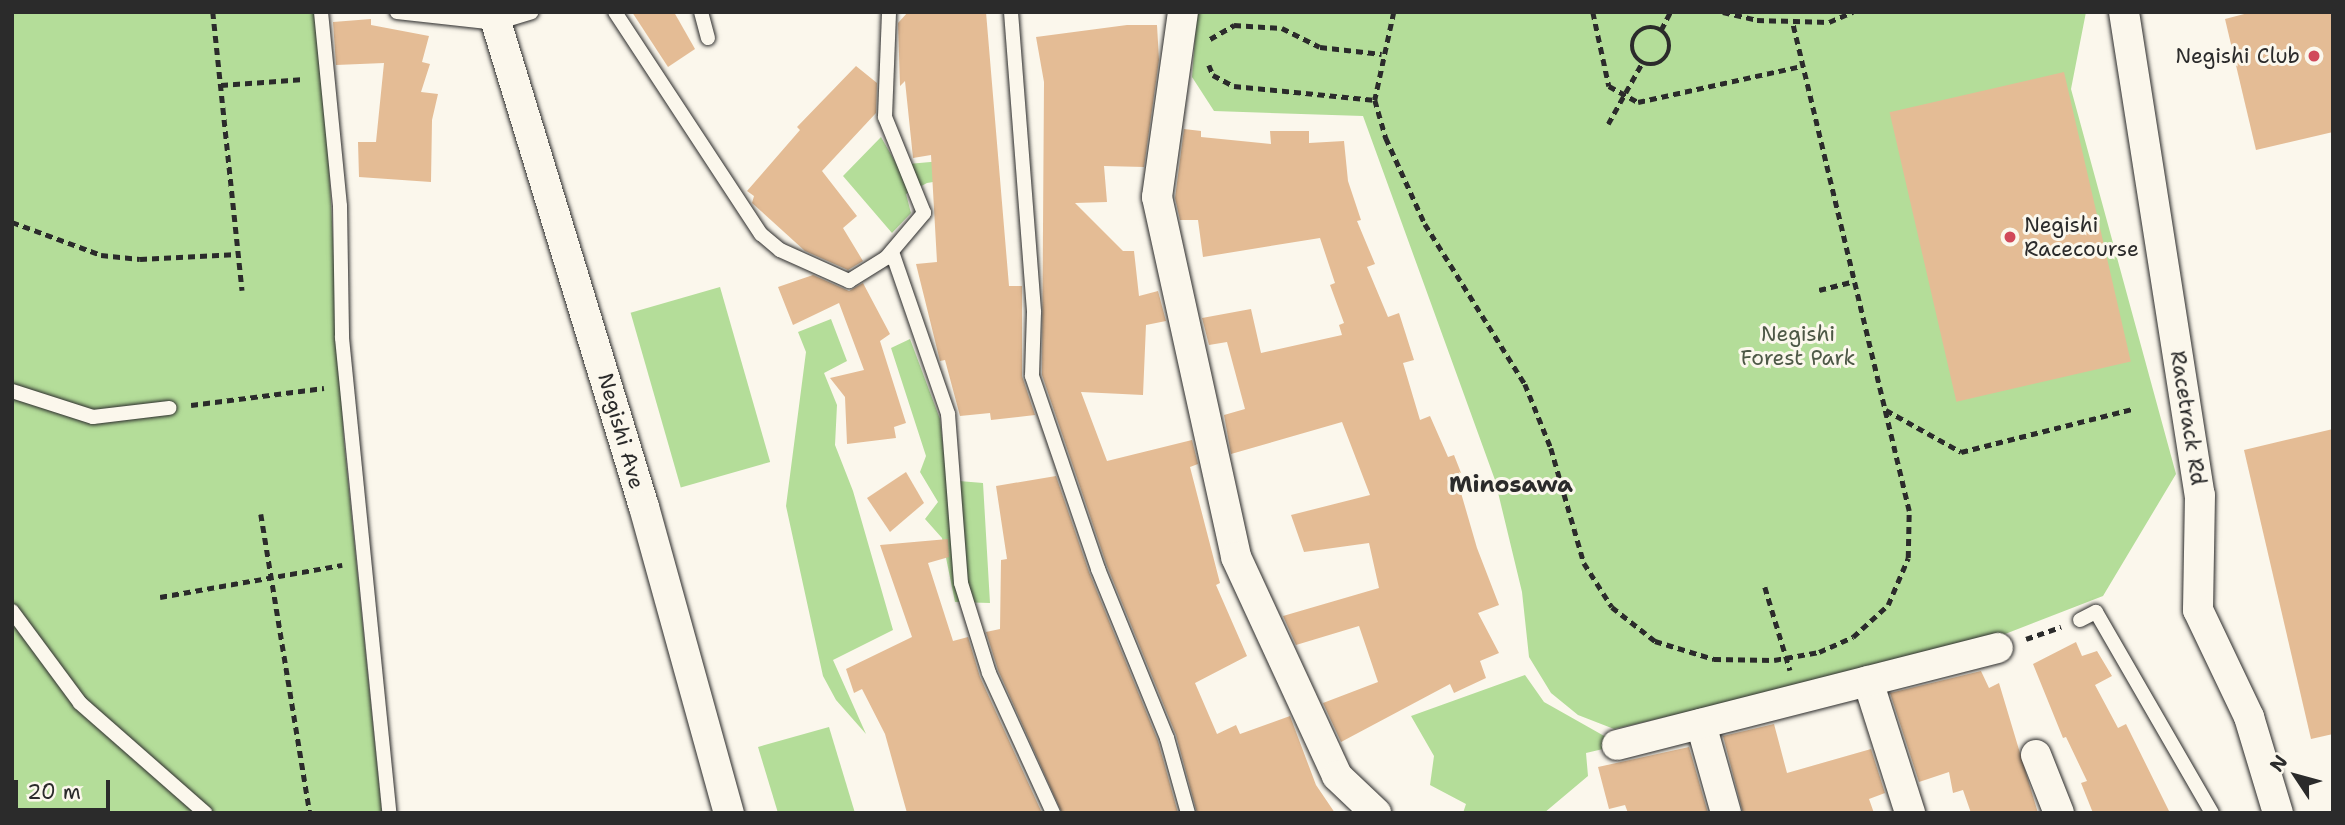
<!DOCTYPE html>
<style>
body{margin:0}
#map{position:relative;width:2345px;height:825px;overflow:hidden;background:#fbf7ec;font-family:"Shantell Sans",sans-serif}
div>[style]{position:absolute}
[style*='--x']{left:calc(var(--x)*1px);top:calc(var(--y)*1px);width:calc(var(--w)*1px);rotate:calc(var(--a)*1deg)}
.green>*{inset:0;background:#b4dd99;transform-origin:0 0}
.building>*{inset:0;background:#e4bc95;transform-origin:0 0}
.path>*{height:4.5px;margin-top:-2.25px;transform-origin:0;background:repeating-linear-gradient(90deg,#2b2b2b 0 7px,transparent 0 12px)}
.path>.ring{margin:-2.25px;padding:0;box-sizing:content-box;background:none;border:4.5px solid #2b2b2b;border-radius:50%}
.roads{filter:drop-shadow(0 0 2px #2b2b2b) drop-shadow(0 0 2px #2b2b2b)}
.service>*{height:14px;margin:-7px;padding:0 7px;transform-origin:7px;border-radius:7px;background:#fbf7ec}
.minor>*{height:30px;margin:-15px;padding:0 15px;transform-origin:15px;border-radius:15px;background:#fbf7ec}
.dots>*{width:19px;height:19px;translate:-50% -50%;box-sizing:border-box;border:4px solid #fbf7ec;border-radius:50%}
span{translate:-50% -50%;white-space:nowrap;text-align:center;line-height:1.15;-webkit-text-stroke:6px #fbf7ec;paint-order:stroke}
.poi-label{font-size:21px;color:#2b2b2b}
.right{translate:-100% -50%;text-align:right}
.left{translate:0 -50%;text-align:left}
.park-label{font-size:21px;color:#4d5846}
.street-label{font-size:21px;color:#2b2b2b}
.neighbourhood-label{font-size:23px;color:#2b2b2b;font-weight:700}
.frame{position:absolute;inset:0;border:14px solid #2b2b2b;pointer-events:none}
.north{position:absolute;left:2261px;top:741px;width:70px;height:70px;-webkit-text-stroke:5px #fbf7ec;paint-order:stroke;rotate:306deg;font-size:19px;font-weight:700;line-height:28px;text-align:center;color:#2b2b2b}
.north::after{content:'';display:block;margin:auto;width:24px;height:32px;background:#2b2b2b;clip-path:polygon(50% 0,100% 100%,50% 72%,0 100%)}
.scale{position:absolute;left:14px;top:780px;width:96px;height:32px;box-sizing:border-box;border:4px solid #2b2b2b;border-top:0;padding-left:9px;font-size:21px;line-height:24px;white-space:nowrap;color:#2b2b2b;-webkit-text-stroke:5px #fbf7ec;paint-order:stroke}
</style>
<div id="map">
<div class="green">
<div style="clip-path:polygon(12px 12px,314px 12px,328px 148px,344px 441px,382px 813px,12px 813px)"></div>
<div style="clip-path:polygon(1197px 12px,2086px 12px,2071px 89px,2176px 474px,2103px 596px,1982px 643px,1614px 729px,1578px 715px,1551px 693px,1529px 657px,1522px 592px,1495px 480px,1363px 116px,1214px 111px,1192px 77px)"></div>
<div style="clip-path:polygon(881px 137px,897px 165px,964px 159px,964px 177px,927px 183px,906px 194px,911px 213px,892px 233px,843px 176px)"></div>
<div style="left:720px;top:287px;width:182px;height:93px;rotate:74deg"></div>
<div style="clip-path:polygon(831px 319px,847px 361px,824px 373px,837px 405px,835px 445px,853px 491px,893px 630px,833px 660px,866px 734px,836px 700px,823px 676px,786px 506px,806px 352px,798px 332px)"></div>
<div style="clip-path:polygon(910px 339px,940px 419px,947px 480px,983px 483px,990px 603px,955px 602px,942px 538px,925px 519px,938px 502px,920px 472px,926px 456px,891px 348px)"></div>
<div style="clip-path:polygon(1525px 675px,1544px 702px,1606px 737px,1603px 749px,1586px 753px,1588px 776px,1544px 813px,1463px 813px,1466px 804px,1430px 785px,1434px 756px,1411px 716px)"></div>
<div style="clip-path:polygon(829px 727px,855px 813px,778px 813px,758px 747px)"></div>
</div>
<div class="building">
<div style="clip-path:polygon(632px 12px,674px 12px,695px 49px,668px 67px)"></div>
<div style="clip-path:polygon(908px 12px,986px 12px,1009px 286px,1022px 286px,1022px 376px,1035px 415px,991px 420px,990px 413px,960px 416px,945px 360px,940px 361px,916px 264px,937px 262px,931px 155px,913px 158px,905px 81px,900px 86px,898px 23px)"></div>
<div style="clip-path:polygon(2252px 12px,2333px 12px,2333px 132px,2256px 150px,2225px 19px)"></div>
<div style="clip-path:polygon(371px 19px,371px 25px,429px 36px,422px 62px,430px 64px,421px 92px,438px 94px,432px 120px,431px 182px,359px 177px,358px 142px,376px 142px,384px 63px,336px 65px,333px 22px)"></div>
<div style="clip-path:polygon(1127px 25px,1157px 25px,1159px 60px,1144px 167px,1104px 166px,1107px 202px,1075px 203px,1123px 251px,1134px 251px,1139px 296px,1158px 291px,1166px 321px,1146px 325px,1143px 395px,1081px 392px,1107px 461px,1192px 440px,1198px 464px,1190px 467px,1220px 583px,1216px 585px,1247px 656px,1195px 683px,1217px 734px,1236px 725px,1240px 734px,1290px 716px,1316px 785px,1335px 813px,1197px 813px,1176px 735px,1107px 566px,1042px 375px,1044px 82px,1036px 37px)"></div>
<div style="clip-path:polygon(856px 66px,877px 83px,876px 113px,822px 171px,857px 216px,843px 228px,863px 261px,848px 270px,805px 251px,752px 203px,754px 196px,747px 191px,800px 130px,797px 127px)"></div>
<div style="left:2064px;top:72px;width:297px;height:179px;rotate:77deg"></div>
<div style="clip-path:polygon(1184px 129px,1201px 131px,1201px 137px,1271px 144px,1270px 131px,1309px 131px,1309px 143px,1344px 141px,1348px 181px,1361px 220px,1357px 221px,1375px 264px,1367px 267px,1388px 317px,1399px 313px,1414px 360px,1403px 363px,1420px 420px,1430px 416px,1448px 457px,1454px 455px,1465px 483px,1459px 486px,1477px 548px,1499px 605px,1478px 613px,1499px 653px,1480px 661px,1486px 678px,1454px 693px,1450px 684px,1341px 742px,1323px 703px,1378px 682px,1359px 626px,1296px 645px,1283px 616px,1379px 588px,1369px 543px,1304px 552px,1291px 515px,1370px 495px,1342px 422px,1231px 454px,1224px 415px,1245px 409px,1227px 342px,1209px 345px,1202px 318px,1251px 309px,1261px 353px,1342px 335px,1339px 325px,1344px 323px,1330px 285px,1335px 283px,1320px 238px,1203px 257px,1198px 220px,1180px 220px,1175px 198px)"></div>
<div style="clip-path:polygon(813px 275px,849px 291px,863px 283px,890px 334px,880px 341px,906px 423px,894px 427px,896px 438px,847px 444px,845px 397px,830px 378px,864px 370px,839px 303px,793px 325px,778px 287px)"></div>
<div style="clip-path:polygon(2333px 429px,2333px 734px,2311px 739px,2244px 450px)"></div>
<div style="clip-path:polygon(906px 472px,924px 503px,890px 532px,867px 498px)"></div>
<div style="clip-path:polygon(1056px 476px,1089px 572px,1158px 741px,1178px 813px,1062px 813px,998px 670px,986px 632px,1000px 629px,1001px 560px,1007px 559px,996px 486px)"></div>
<div style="clip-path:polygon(948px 539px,949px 557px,928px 563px,953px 641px,968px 637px,980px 677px,1042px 813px,907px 813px,885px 734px,862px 689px,854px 693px,846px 669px,912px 637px,880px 545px)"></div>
<div style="clip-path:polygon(2076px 642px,2082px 656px,2097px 651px,2112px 676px,2095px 685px,2118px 728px,2126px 724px,2170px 813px,2093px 813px,2081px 783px,2087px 781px,2066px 737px,2063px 738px,2033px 664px)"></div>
<div style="clip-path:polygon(1981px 671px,1989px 688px,1999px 683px,2038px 813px,1971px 813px,1963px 790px,1953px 793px,1949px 772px,1919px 782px,1890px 693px)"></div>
<div style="clip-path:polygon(1774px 724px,1787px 773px,1871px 749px,1885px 793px,1869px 799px,1874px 813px,1743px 813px,1723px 736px)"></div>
<div style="clip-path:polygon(1689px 747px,1708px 813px,1628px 813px,1625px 805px,1609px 809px,1598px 767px)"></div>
</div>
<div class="path">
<div style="--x:213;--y:12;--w:280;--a:84"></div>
<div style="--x:1394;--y:12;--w:90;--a:102.2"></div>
<div style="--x:1375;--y:100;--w:40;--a:74"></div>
<div style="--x:1386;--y:138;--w:94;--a:65.6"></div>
<div style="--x:1425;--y:224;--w:189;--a:58"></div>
<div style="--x:1525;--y:384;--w:69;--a:67.9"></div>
<div style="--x:1551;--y:448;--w:120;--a:74"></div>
<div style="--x:1584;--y:563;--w:52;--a:57.5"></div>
<div style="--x:1612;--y:607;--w:55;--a:38.3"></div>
<div style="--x:1655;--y:641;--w:62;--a:17"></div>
<div style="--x:1714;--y:659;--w:60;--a:1"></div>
<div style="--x:1774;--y:660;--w:46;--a:-10.1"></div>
<div style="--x:1819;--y:652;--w:37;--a:-24"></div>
<div style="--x:1853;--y:637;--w:47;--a:-42.4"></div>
<div style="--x:1888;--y:605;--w:51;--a:-66.9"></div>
<div style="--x:1908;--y:558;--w:47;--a:-88.8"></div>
<div style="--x:1909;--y:511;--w:504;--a:-103.43"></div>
<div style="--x:1593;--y:12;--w:76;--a:77.8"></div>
<div style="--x:1609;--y:86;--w:33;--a:29"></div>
<div style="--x:1638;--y:102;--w:168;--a:-12.4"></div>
<div style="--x:1723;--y:12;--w:35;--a:13"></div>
<div style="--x:1757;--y:20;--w:72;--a:1.6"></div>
<div style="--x:1829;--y:22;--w:26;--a:-23"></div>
<div class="ring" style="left:1632px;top:27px;width:33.5px;height:33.5px"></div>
<div style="--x:1661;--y:30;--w:20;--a:-63"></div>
<div style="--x:1210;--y:39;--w:28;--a:-30"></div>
<div style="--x:1234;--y:25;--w:48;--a:3.6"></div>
<div style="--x:1282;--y:28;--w:42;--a:26.6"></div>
<div style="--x:1320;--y:47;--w:62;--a:6.4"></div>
<div style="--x:1209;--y:65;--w:11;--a:68"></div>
<div style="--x:1213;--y:75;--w:24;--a:28"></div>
<div style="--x:1234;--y:86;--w:142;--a:5.7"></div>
<div style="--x:221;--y:85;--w:83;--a:-4.1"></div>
<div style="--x:1608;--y:124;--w:70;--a:-60.9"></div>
<div style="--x:12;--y:222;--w:95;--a:20.3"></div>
<div style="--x:101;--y:255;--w:39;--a:6"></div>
<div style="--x:140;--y:259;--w:98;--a:-2.9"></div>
<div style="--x:1819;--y:290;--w:36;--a:-14"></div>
<div style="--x:191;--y:405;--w:134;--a:-7.3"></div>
<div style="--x:1886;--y:410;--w:86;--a:29.2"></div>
<div style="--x:1961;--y:452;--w:176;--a:-14.1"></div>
<div style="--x:261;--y:514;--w:303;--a:80.7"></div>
<div style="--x:1765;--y:587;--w:87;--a:73.2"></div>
<div style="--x:160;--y:597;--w:185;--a:-10"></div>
<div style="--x:2026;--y:639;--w:37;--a:-19"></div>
</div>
<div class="roads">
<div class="service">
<div style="--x:321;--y:12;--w:195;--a:84.4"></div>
<div style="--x:340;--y:206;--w:132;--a:89.1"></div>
<div style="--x:342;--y:338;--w:477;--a:84.3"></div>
<div style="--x:397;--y:12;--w:100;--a:6.3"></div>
<div style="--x:496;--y:23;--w:37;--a:-17"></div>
<div style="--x:615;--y:12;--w:266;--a:56.7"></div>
<div style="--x:761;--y:234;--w:25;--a:40"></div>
<div style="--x:780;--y:250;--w:76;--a:24.2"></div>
<div style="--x:849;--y:281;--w:44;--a:-31.9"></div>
<div style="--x:886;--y:258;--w:59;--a:-49.8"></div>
<div style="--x:924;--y:213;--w:104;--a:-112.1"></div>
<div style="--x:885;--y:117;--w:105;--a:-87.8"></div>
<div style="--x:701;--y:12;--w:27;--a:75"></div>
<div style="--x:1011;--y:12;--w:301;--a:85.6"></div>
<div style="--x:1034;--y:312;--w:64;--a:91.8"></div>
<div style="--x:1032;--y:376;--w:204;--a:71.1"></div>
<div style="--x:1098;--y:569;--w:183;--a:67.8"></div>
<div style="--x:1167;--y:738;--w:78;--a:74.4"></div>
<div style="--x:892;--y:252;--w:171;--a:70.9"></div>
<div style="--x:948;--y:414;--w:169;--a:85.6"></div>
<div style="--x:961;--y:583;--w:94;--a:72.7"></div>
<div style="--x:989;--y:673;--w:154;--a:65.4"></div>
<div style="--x:12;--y:391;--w:85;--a:17.8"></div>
<div style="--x:93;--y:417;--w:77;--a:-6.8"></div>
<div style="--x:12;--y:611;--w:114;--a:53.5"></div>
<div style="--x:80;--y:703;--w:167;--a:41.3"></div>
<div style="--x:2080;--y:620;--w:18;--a:-27"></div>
<div style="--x:2096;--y:612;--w:232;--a:60"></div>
</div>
<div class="minor">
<div style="--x:493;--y:12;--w:518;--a:73.04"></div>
<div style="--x:644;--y:507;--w:318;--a:74.5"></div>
<div style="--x:1183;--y:12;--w:187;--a:98"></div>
<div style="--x:1157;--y:197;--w:369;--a:77.6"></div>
<div style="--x:1236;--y:557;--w:241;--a:65.2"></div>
<div style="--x:1337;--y:776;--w:54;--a:43.5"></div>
<div style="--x:2124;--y:12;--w:489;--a:81.1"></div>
<div style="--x:2200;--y:495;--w:115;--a:91"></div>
<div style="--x:2198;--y:610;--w:119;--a:64.5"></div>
<div style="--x:2249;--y:717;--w:100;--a:73.2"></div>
<div style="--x:1868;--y:681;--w:139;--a:72.3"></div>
<div style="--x:1701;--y:724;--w:92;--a:74.3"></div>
<div style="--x:1617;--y:745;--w:393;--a:-14.3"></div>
<div style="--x:2036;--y:755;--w:62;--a:68.4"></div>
</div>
</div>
<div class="dots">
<div style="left:2314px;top:56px;background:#d1495b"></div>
<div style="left:2010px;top:237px;background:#d1495b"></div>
</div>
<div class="poi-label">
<span class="right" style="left:2300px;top:56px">Negishi Club</span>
<span class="left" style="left:2024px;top:237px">Negishi<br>Racecourse</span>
</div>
<div class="park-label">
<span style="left:1798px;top:346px">Negishi<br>Forest Park</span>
</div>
<div class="street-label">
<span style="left:2188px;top:418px;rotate:81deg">Racetrack Rd</span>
<span style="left:621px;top:431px;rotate:74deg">Negishi Ave</span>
</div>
<div class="neighbourhood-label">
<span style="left:1511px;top:484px">Minosawa</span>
</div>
<div class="frame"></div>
<div class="north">N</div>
<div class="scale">20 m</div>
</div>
